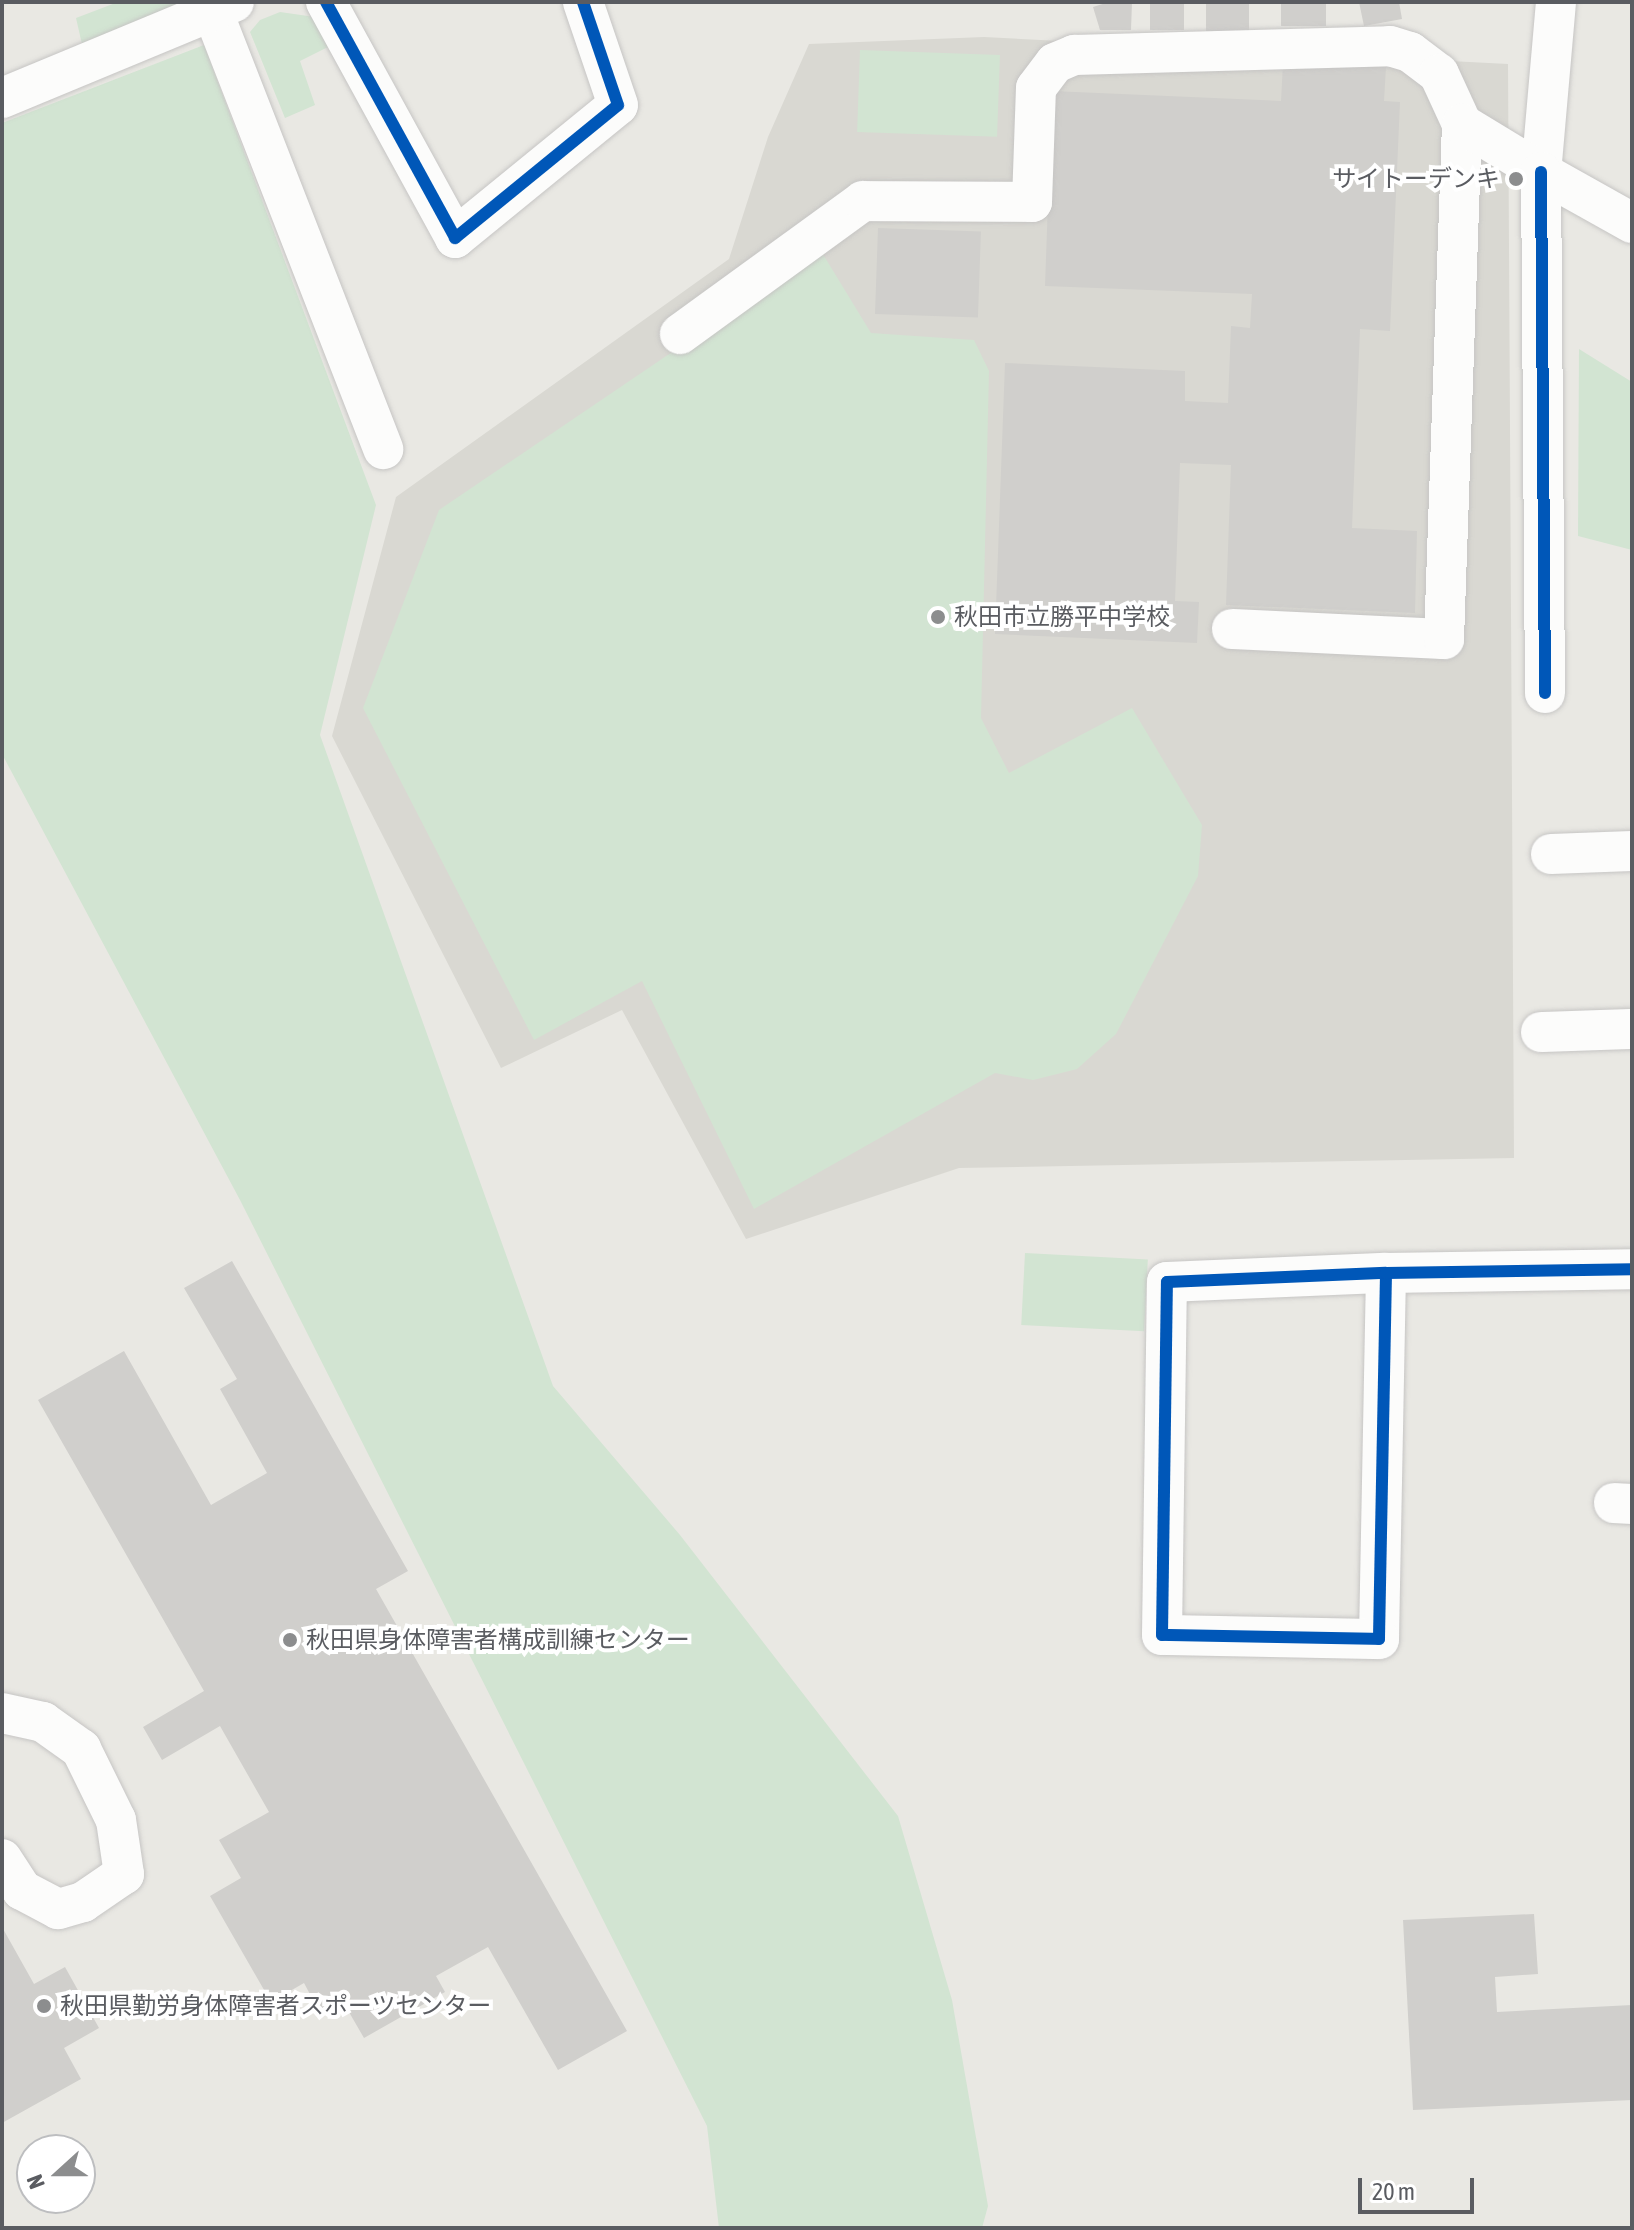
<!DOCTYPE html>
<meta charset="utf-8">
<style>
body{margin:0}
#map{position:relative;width:1634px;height:2230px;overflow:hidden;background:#e9e8e3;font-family:"Asap Condensed","Noto Sans JP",sans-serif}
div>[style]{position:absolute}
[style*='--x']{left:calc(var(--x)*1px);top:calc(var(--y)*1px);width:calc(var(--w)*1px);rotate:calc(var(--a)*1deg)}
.education>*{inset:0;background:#d9d8d2}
.green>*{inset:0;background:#d2e4d2;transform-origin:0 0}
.building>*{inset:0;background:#d0cfcc;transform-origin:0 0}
.roads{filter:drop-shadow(0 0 2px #c6c5c4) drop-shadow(0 0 2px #c6c5c4)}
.minor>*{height:40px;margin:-20px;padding:0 20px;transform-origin:20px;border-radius:20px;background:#fcfcfb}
.cycleway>*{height:12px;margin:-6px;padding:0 6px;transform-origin:6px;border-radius:6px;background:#0057b8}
.dots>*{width:22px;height:22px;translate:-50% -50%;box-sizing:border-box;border:4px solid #fff;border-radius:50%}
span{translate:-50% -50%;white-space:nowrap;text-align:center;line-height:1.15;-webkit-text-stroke:8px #fff;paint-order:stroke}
.poi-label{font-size:24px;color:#5a5c61}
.right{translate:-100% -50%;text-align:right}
.left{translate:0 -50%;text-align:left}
.frame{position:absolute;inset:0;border:4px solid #5a5c61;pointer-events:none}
.north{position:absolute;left:16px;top:2134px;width:80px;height:80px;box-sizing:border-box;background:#fff;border:2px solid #bdbec0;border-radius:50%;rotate:249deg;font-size:22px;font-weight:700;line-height:32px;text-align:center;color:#5a5c61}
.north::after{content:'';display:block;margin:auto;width:28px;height:36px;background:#8c8d8e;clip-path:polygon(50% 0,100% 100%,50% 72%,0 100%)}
.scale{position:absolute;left:1358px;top:2178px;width:116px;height:36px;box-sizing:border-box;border:4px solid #5a5c61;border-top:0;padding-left:10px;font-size:24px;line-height:28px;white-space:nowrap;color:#5a5c61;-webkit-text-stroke:6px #fff;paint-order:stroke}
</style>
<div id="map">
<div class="education">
<div style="clip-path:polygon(984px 37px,1508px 64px,1514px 1158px,959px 1168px,746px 1239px,622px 1010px,501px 1068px,332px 736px,396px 497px,729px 259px,768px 137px,809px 44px)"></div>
</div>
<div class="green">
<div style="clip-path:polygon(118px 2px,190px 2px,84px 53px,76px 18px)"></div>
<div style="clip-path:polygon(280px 12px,315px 17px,330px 46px,300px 61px,315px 105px,285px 118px,250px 32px,260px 20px)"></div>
<div style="clip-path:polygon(204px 45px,376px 505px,320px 735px,553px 1386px,680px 1535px,898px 1816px,952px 2000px,988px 2206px,982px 2228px,719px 2228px,707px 2126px,240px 1200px,2px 754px,2px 123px)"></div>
<div style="left:860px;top:50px;width:140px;height:82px;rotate:2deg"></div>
<div style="clip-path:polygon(821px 251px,871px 333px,974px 340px,989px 371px,981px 718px,1009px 773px,1132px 708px,1202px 825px,1198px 876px,1116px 1034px,1077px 1069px,1033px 1080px,995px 1073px,754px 1209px,642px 981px,534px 1040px,363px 708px,439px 510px)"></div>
<div style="clip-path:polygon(1579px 349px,1632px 382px,1632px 550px,1578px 536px)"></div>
<div style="left:1025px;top:1253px;width:123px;height:72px;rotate:3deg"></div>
</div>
<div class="building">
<div style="clip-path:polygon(1109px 2px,1132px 2px,1131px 30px,1100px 30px,1093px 7px)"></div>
<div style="left:1150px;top:2px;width:34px;height:28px"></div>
<div style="left:1206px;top:2px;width:43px;height:35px"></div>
<div style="left:1281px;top:2px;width:45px;height:24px"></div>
<div style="clip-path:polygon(1359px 2px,1399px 2px,1402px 19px,1364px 26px)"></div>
<div style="clip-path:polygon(1283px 63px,1386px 67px,1384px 101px,1400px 102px,1390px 331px,1360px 329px,1352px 528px,1417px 531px,1415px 613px,1226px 605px,1231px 465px,1180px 463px,1175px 601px,1199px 602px,1197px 643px,995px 634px,1005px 363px,1185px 371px,1185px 401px,1228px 403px,1231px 326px,1250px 328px,1252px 294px,1045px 286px,1052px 91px,1281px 101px)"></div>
<div style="left:878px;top:228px;width:103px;height:86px;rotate:2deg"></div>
<div style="clip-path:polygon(232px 1261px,408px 1571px,376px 1589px,627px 2031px,558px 2070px,488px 1947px,436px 1976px,445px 1992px,364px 2038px,342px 2000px,320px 2013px,304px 1983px,271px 2002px,210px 1896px,241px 1878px,219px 1840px,269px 1812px,220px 1726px,162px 1760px,143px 1727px,204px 1691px,38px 1400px,124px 1351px,211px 1505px,267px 1473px,220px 1389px,237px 1379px,184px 1288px)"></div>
<div style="clip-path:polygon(1534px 1914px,1538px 1974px,1495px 1977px,1497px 2012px,1632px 2005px,1632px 2100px,1413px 2110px,1403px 1920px)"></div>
<div style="clip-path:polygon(2px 1927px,34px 1984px,65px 1967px,99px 2028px,64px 2048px,81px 2079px,2px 2123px)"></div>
</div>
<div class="roads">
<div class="minor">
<div style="--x:209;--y:2;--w:480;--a:68.7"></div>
<div style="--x:326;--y:2;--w:269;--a:61.3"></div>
<div style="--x:455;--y:238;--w:210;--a:-39.2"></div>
<div style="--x:618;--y:105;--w:109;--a:-108.8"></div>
<div style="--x:1556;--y:2;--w:171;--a:95"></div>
<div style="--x:1541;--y:172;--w:104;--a:29.3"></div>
<div style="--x:2;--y:98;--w:251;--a:-22.5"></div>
<div style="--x:680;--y:334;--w:226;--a:-36"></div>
<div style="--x:863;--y:201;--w:169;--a:0.3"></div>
<div style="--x:1032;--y:202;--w:114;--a:-88"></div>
<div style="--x:1036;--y:88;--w:31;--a:-53"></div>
<div style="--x:1055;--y:63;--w:21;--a:-23"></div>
<div style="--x:1074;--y:55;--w:316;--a:-1.6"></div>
<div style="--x:1390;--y:46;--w:21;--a:17"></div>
<div style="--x:1410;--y:52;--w:36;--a:37"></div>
<div style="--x:1439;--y:74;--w:55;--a:65.3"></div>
<div style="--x:1232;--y:629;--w:212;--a:2.7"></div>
<div style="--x:1444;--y:639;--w:515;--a:-88"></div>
<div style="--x:1462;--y:124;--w:92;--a:31.3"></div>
<div style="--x:1541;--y:172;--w:521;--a:89.56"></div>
<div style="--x:1551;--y:854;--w:81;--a:-2.1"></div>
<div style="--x:1541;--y:1032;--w:91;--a:-1.9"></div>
<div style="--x:1386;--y:1273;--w:366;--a:91.1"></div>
<div style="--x:1379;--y:1639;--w:217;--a:-178.9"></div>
<div style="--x:1162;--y:1635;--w:353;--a:-89.2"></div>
<div style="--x:1167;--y:1282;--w:219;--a:-2.4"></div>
<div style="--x:1386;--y:1273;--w:246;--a:-0.9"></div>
<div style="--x:1614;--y:1503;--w:18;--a:3"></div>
<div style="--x:2;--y:1713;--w:42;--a:12.4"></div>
<div style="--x:43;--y:1722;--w:47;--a:35.4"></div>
<div style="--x:81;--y:1749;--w:79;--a:63.8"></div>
<div style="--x:116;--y:1820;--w:55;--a:81.6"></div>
<div style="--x:124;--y:1874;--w:50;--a:145.7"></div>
<div style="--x:83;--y:1902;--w:26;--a:164"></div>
<div style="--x:58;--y:1909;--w:41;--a:-152.2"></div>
<div style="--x:22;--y:1890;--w:37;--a:-123"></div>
</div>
</div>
<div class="cycleway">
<div style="--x:326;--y:2;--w:269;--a:61.3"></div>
<div style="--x:455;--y:238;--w:210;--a:-39.2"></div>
<div style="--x:618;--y:105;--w:109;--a:-108.8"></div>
<div style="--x:1541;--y:172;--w:521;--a:89.56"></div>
<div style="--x:1386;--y:1273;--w:366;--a:91.1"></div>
<div style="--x:1379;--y:1639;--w:217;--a:-178.9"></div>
<div style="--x:1162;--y:1635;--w:353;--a:-89.2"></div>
<div style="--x:1167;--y:1282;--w:219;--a:-2.4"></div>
<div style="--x:1386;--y:1273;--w:246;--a:-0.9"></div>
</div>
<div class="dots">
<div style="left:1516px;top:179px;background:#8c8d8e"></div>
<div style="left:938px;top:617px;background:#8c8d8e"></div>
<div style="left:290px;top:1640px;background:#8c8d8e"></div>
<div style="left:44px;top:2006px;background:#8c8d8e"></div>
</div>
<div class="poi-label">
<span class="right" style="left:1500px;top:179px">サイトーデンキ</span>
<span class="left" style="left:954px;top:617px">秋田市立勝平中学校</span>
<span class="left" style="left:306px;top:1640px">秋田県身体障害者構成訓練センター</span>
<span class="left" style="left:60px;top:2006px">秋田県勤労身体障害者スポーツセンター</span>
</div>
<div class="frame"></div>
<div class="north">N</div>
<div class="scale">20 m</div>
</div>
